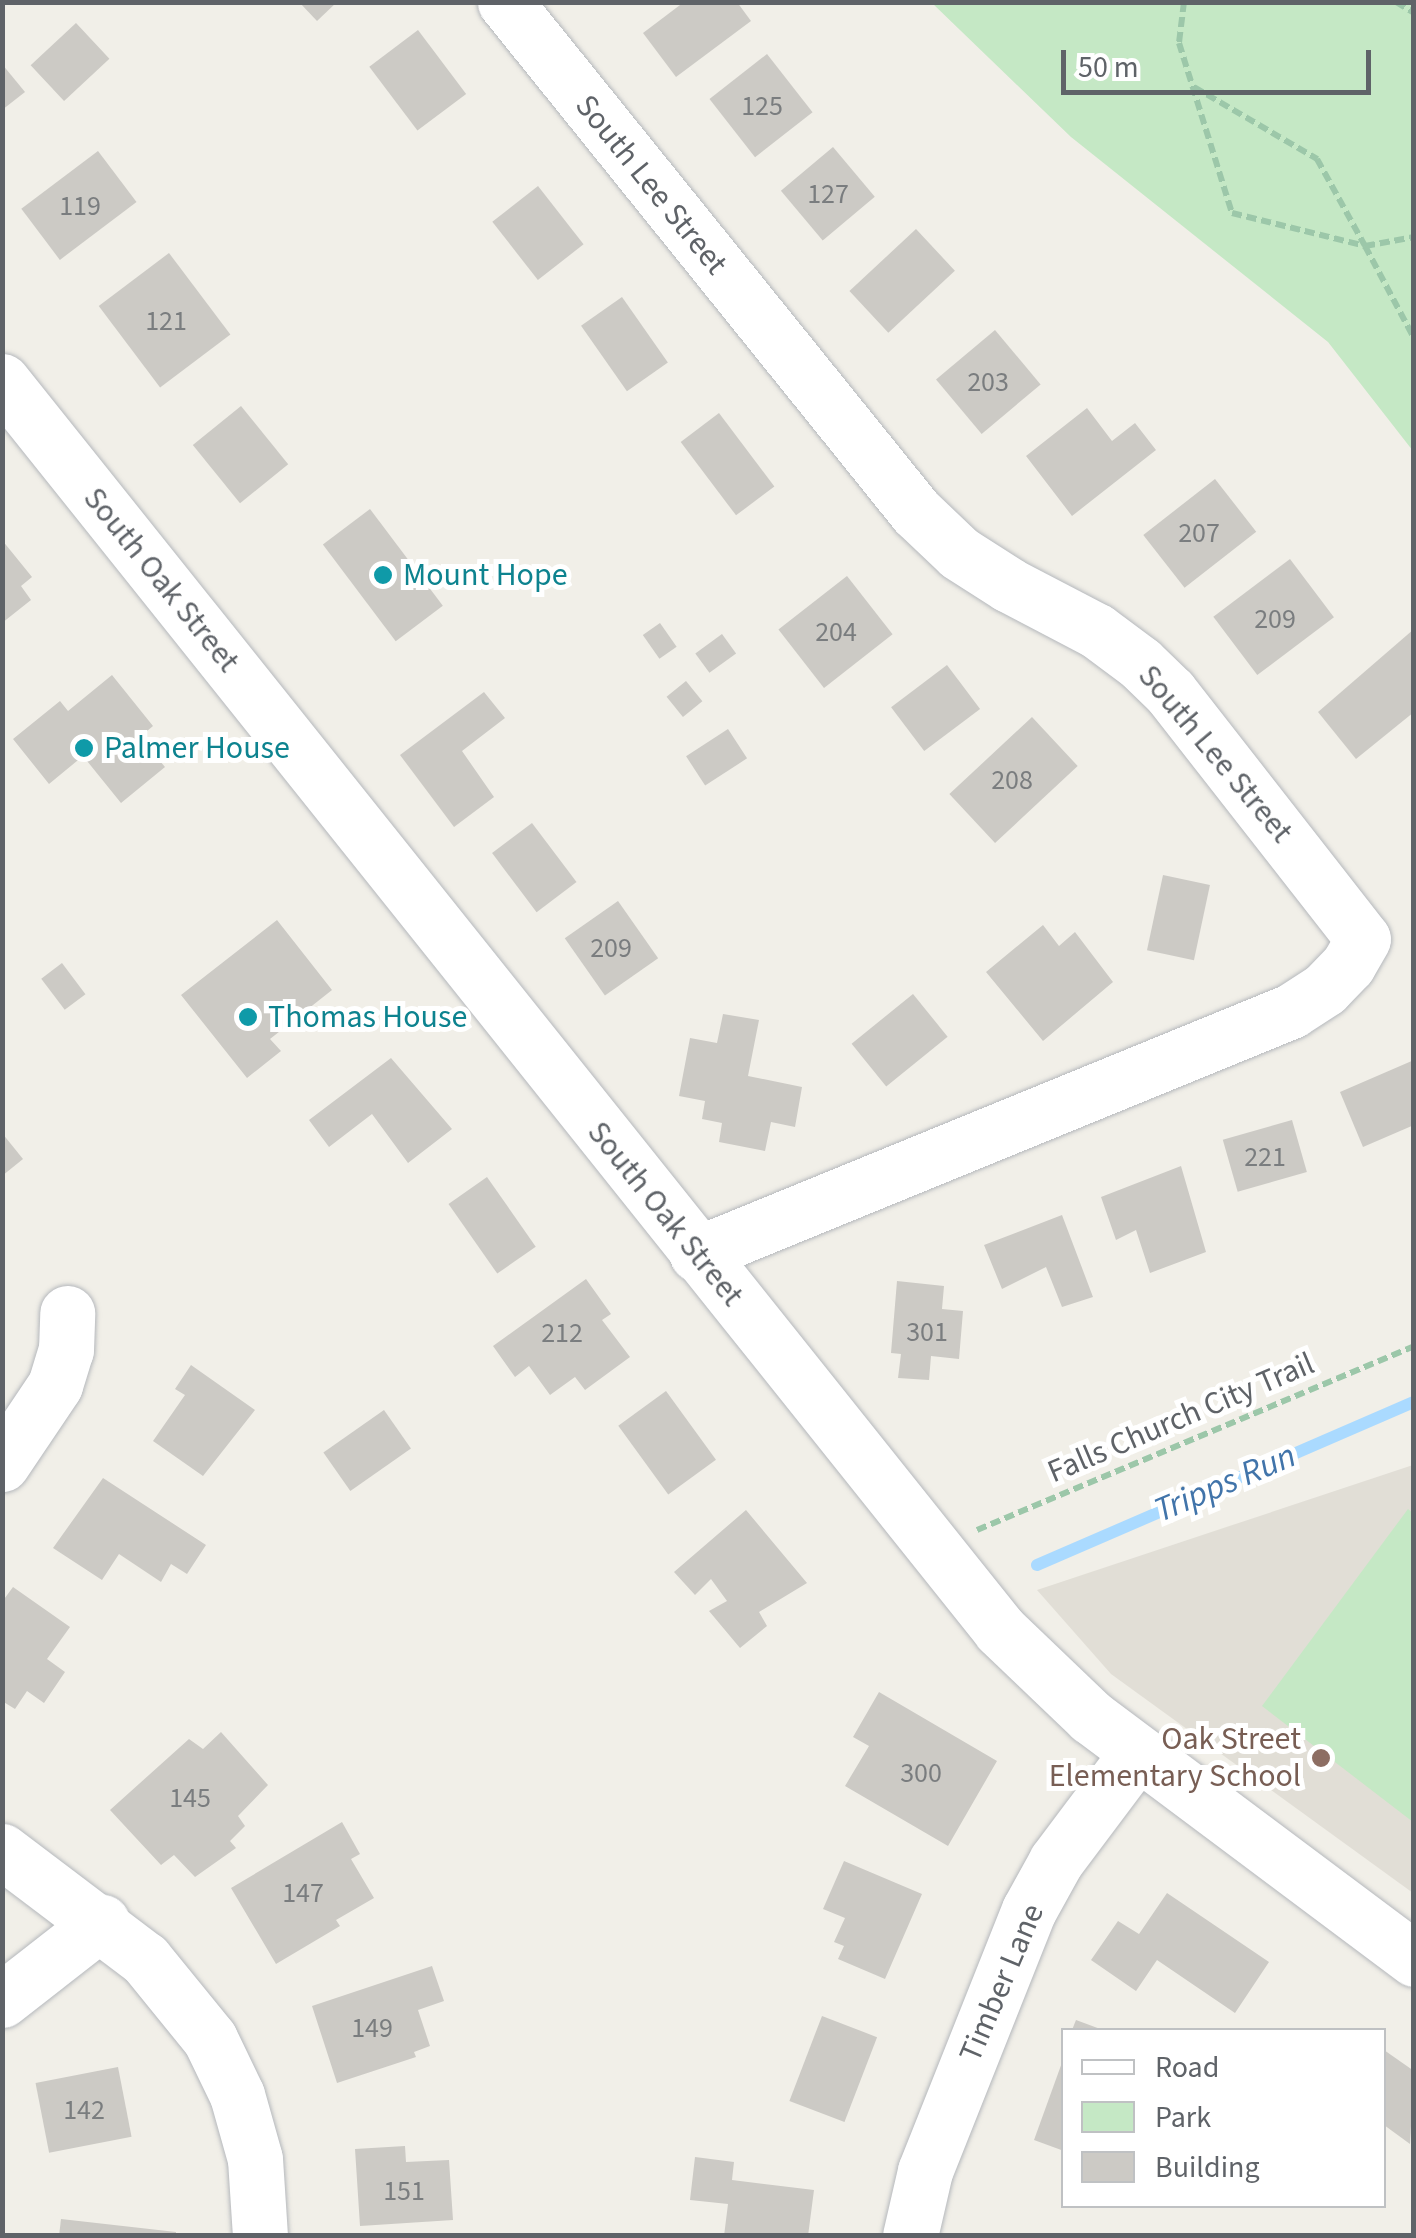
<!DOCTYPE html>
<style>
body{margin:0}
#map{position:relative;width:1416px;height:2238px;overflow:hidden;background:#f1efe8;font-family:"Source Sans 3",sans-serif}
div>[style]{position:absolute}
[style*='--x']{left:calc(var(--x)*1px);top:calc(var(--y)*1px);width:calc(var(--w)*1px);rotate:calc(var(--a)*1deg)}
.education>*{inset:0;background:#e1ded6}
.green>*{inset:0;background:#c5e8c5}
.stream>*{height:12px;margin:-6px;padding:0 6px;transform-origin:6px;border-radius:6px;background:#aadaff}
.building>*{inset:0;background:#cccac5;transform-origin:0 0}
.path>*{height:6px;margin-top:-3px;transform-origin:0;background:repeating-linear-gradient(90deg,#9cc7a9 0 10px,transparent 0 15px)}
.roads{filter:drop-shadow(0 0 2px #b5b8bc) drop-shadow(0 0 2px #b5b8bc)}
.minor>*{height:55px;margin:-27.5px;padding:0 27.5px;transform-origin:27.5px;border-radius:27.5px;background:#fff}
.dots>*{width:28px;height:28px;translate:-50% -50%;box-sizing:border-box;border:5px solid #fff;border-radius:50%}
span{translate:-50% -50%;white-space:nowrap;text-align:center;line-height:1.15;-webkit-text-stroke:10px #fff;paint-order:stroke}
.number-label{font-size:28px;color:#7a7d7f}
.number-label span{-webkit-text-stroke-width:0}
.street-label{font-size:32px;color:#5f6368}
.culture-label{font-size:32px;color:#0d838f}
.left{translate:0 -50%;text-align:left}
.education-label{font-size:32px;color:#785e54}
.right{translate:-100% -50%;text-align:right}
.water-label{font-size:35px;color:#4174aa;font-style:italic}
.frame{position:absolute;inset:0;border:5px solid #5f6368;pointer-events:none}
.legend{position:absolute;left:1061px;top:2028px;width:325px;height:180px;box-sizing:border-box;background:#fff;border:2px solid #bfc1c3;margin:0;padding:12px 18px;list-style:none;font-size:30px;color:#5f6368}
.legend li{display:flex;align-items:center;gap:20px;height:50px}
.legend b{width:50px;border:2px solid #bfc1c3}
.scale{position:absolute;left:1061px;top:50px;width:310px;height:45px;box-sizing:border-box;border:5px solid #5f6368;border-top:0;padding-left:12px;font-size:30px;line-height:35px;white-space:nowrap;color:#5f6368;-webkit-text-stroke:8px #fff;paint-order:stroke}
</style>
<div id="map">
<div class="education">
<div style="clip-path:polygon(1413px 1465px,1413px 1893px,1111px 1674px,1037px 1590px)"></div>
</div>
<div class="green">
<div style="clip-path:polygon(932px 3px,1413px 3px,1413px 451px,1328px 342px,1071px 137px)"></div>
<div style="clip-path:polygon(1408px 1509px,1414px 1514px,1413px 1822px,1262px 1706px)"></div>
</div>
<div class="stream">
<div style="--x:1037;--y:1565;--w:411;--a:-23.4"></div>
</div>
<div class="building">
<div style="clip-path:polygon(299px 2px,337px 2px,317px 21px)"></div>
<div style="clip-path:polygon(684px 2px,737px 2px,751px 21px,676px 77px,643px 33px)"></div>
<div style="left:76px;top:23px;width:49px;height:62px;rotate:47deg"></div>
<div style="left:418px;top:30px;width:80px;height:61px;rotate:53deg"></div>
<div style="left:767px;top:54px;width:74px;height:73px;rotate:52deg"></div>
<div style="clip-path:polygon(2px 64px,25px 92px,2px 110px)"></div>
<div style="left:833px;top:147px;width:65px;height:68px;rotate:50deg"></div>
<div style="left:98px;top:151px;width:64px;height:96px;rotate:53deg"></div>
<div style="left:538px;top:186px;width:74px;height:58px;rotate:52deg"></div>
<div style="left:916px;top:229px;width:57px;height:91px;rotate:47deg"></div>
<div style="left:169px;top:253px;width:102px;height:88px;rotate:53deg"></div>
<div style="left:622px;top:297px;width:80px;height:50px;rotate:55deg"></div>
<div style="left:995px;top:330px;width:71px;height:77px;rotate:50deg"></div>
<div style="left:241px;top:406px;width:75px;height:62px;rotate:51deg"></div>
<div style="clip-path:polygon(1087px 408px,1112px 441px,1135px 423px,1156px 450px,1072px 516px,1026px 456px)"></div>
<div style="left:719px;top:413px;width:92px;height:48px;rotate:53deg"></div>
<div style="left:1215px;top:479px;width:67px;height:91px;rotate:52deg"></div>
<div style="left:370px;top:509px;width:121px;height:59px;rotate:53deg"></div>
<div style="clip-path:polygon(2px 540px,32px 577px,21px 586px,31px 600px,2px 623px)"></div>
<div style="left:1290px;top:559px;width:73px;height:96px;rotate:53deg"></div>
<div style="left:847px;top:576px;width:74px;height:87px;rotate:52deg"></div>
<div style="left:660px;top:623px;width:29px;height:21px;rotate:55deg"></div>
<div style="clip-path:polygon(1414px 629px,1414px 712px,1356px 759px,1318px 712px)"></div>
<div style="left:722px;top:634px;width:24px;height:33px;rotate:54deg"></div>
<div style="left:947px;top:665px;width:55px;height:70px;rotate:53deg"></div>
<div style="clip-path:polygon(112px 675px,153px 726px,140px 737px,165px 767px,121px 803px,83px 756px,49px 784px,13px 739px,60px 701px,68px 711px)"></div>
<div style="left:686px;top:681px;width:26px;height:25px;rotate:51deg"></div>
<div style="clip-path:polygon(484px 692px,505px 718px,462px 751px,494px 797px,454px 827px,400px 755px)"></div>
<div style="left:1032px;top:717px;width:67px;height:113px;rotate:47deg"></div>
<div style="left:728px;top:729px;width:35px;height:50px;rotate:57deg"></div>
<div style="left:532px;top:823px;width:74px;height:50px;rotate:53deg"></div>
<div style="left:1163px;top:875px;width:48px;height:77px;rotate:12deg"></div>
<div style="left:618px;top:901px;width:70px;height:65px;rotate:55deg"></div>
<div style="clip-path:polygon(277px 920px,332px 990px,270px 1039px,281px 1051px,247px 1078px,181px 995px)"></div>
<div style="clip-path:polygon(1043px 925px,1059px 946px,1075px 932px,1113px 982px,1043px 1041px,986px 972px)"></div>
<div style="left:62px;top:963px;width:39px;height:26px;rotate:53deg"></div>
<div style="left:913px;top:994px;width:55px;height:79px;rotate:51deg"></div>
<div style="clip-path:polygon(723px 1014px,759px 1020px,748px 1076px,802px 1087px,795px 1127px,771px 1122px,765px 1151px,719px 1142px,722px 1123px,702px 1119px,705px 1101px,679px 1096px,690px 1038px,717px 1043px)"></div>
<div style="clip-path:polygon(391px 1058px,452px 1129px,408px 1163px,372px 1114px,329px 1147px,309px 1120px)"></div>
<div style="clip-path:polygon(1414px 1060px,1414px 1125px,1363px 1147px,1340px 1092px)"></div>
<div style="left:1292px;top:1120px;width:54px;height:72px;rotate:74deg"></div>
<div style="clip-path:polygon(2px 1133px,23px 1159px,2px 1176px)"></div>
<div style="clip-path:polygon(1181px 1166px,1206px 1252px,1150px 1273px,1136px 1230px,1116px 1240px,1101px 1197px)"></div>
<div style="left:487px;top:1177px;width:85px;height:47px;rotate:55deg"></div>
<div style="clip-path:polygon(1062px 1215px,1093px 1297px,1062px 1307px,1046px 1267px,1002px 1289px,984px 1245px)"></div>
<div style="clip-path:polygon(586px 1279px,611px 1314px,602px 1320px,630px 1357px,585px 1390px,575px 1377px,550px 1395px,529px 1366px,515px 1377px,493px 1346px)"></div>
<div style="clip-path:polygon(897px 1281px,944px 1286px,942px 1309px,963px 1311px,959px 1359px,931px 1356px,929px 1380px,898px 1378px,901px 1354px,891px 1353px)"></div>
<div style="clip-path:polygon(191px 1365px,255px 1410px,203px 1476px,153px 1441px,185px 1395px,175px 1389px)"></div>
<div style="left:666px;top:1391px;width:85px;height:59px;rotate:54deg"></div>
<div style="left:384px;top:1410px;width:47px;height:74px;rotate:55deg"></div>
<div style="clip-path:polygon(103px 1478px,206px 1545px,187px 1574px,171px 1564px,161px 1582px,119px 1554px,102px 1580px,53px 1548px)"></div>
<div style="clip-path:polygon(746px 1510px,807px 1583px,759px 1612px,767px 1626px,740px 1648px,709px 1611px,727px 1601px,711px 1579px,695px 1595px,674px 1572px)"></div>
<div style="clip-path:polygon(13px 1587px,70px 1627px,47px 1659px,65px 1672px,44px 1703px,27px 1691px,15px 1709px,2px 1701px,2px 1602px)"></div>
<div style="clip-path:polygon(879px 1692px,997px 1761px,948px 1846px,845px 1786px,869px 1746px,853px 1737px)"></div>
<div style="clip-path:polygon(221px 1732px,268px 1785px,238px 1816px,245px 1826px,230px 1841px,236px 1848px,195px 1877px,174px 1855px,161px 1865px,110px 1810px,189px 1739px,203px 1749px)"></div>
<div style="clip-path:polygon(342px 1822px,360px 1854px,351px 1859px,374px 1898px,336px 1920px,340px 1926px,276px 1964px,231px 1888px)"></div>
<div style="clip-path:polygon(844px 1861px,922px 1894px,885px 1979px,838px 1959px,844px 1946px,834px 1942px,845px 1918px,823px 1909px)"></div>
<div style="clip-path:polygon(1167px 1893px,1269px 1962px,1235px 2013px,1157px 1960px,1136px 1991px,1091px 1960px,1118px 1921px,1139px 1934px)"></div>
<div style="clip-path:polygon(432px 1966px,444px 2001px,418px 2010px,430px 2046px,414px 2052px,416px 2057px,337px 2083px,312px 2006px)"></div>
<div style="left:822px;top:2016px;width:59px;height:91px;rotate:21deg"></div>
<div style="clip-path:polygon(1076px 2020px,1103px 2030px,1072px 2030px)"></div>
<div style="clip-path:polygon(1384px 2050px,1414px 2071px,1410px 2144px,1384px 2125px)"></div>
<div style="clip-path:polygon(1064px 2057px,1064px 2151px,1034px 2140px)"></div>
<div style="left:118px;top:2067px;width:71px;height:84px;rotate:79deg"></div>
<div style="clip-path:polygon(405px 2146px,406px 2162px,449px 2160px,453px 2220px,360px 2226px,355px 2149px)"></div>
<div style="clip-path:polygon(695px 2157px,734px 2162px,732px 2180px,814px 2190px,808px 2236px,724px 2236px,728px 2204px,690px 2200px)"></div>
<div style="clip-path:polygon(61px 2219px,176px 2232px,176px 2236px,59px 2236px)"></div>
</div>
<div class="path">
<div style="--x:1184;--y:2;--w:41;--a:97"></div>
<div style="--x:1179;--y:43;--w:178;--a:72.7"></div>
<div style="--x:1232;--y:213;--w:137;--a:13.9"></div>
<div style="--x:1365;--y:246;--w:104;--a:62"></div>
<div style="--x:1396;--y:2;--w:21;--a:31"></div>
<div style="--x:1194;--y:87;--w:143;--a:30.3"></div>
<div style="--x:1317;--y:159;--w:99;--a:61.1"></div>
<div style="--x:1365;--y:246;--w:50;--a:-10.4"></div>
<div style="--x:977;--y:1530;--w:474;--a:-22.8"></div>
</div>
<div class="roads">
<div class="minor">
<div style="--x:505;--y:2;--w:655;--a:51.14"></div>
<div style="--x:916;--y:512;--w:59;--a:43.6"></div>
<div style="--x:959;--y:553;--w:59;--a:32.6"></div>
<div style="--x:1009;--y:585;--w:99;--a:27.6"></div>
<div style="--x:1097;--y:631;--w:54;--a:36.7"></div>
<div style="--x:1140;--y:663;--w:42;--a:44"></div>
<div style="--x:1170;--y:692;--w:313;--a:52"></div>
<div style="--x:1363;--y:939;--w:30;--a:120"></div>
<div style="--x:1348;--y:965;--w:33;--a:134"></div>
<div style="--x:1325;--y:989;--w:40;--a:147.1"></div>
<div style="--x:1291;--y:1011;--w:642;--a:157.75"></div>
<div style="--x:2;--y:381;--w:1599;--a:51.37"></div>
<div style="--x:1000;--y:1630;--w:126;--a:43.7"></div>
<div style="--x:1091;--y:1717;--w:404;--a:36.8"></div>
<div style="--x:2;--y:1464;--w:95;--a:-56.1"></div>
<div style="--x:55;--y:1385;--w:37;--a:-73"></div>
<div style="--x:66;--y:1350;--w:37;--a:-88"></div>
<div style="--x:2;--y:1851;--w:179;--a:37.1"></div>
<div style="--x:145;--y:1959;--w:103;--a:50.9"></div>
<div style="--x:210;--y:2039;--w:62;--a:64.3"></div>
<div style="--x:237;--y:2095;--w:66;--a:74.3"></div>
<div style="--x:255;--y:2159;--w:77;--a:86.3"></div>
<div style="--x:2;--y:2000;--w:127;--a:-38"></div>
<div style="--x:910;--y:2236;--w:67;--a:-77"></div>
<div style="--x:925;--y:2171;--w:281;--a:-68.3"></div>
<div style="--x:1029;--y:1910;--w:56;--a:-61.1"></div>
<div style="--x:1056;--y:1861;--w:135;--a:-53.1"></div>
</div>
</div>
<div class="dots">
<div style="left:383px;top:575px;background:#0f9aa8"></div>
<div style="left:84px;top:748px;background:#0f9aa8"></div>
<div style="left:248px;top:1017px;background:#0f9aa8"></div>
<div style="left:1321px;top:1758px;background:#8d6e63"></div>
</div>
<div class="number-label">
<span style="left:762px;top:106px">125</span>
<span style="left:828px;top:194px">127</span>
<span style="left:80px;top:206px">119</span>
<span style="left:166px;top:321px">121</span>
<span style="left:988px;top:382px">203</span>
<span style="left:1199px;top:533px">207</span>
<span style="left:1275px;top:619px">209</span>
<span style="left:836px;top:632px">204</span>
<span style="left:1012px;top:780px">208</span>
<span style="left:611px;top:948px">209</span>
<span style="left:1265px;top:1157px">221</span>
<span style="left:927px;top:1332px">301</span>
<span style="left:562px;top:1333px">212</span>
<span style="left:921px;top:1773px">300</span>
<span style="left:190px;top:1798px">145</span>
<span style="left:303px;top:1893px">147</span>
<span style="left:372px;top:2028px">149</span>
<span style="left:84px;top:2110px">142</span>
<span style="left:404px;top:2191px">151</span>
</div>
<div class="street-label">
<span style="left:651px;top:185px;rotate:51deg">South Lee Street</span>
<span style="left:161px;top:580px;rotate:51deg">South Oak Street</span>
<span style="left:1215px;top:754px;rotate:50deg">South Lee Street</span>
<span style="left:665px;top:1214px;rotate:51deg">South Oak Street</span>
<span style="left:1181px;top:1418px;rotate:-23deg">Falls Church City Trail</span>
<span style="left:1002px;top:1983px;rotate:-67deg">Timber Lane</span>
</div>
<div class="culture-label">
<span class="left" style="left:403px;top:575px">Mount Hope</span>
<span class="left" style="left:104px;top:748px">Palmer House</span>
<span class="left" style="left:268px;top:1017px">Thomas House</span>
</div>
<div class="education-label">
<span class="right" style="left:1301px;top:1758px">Oak Street<br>Elementary School</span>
</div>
<div class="water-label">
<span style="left:1225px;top:1483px;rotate:-23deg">Tripps Run</span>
</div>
<div class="frame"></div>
<ul class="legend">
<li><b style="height:12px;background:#fff"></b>Road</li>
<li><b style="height:28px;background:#c5e8c5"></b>Park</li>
<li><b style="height:28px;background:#cccac5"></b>Building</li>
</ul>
<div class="scale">50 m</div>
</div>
